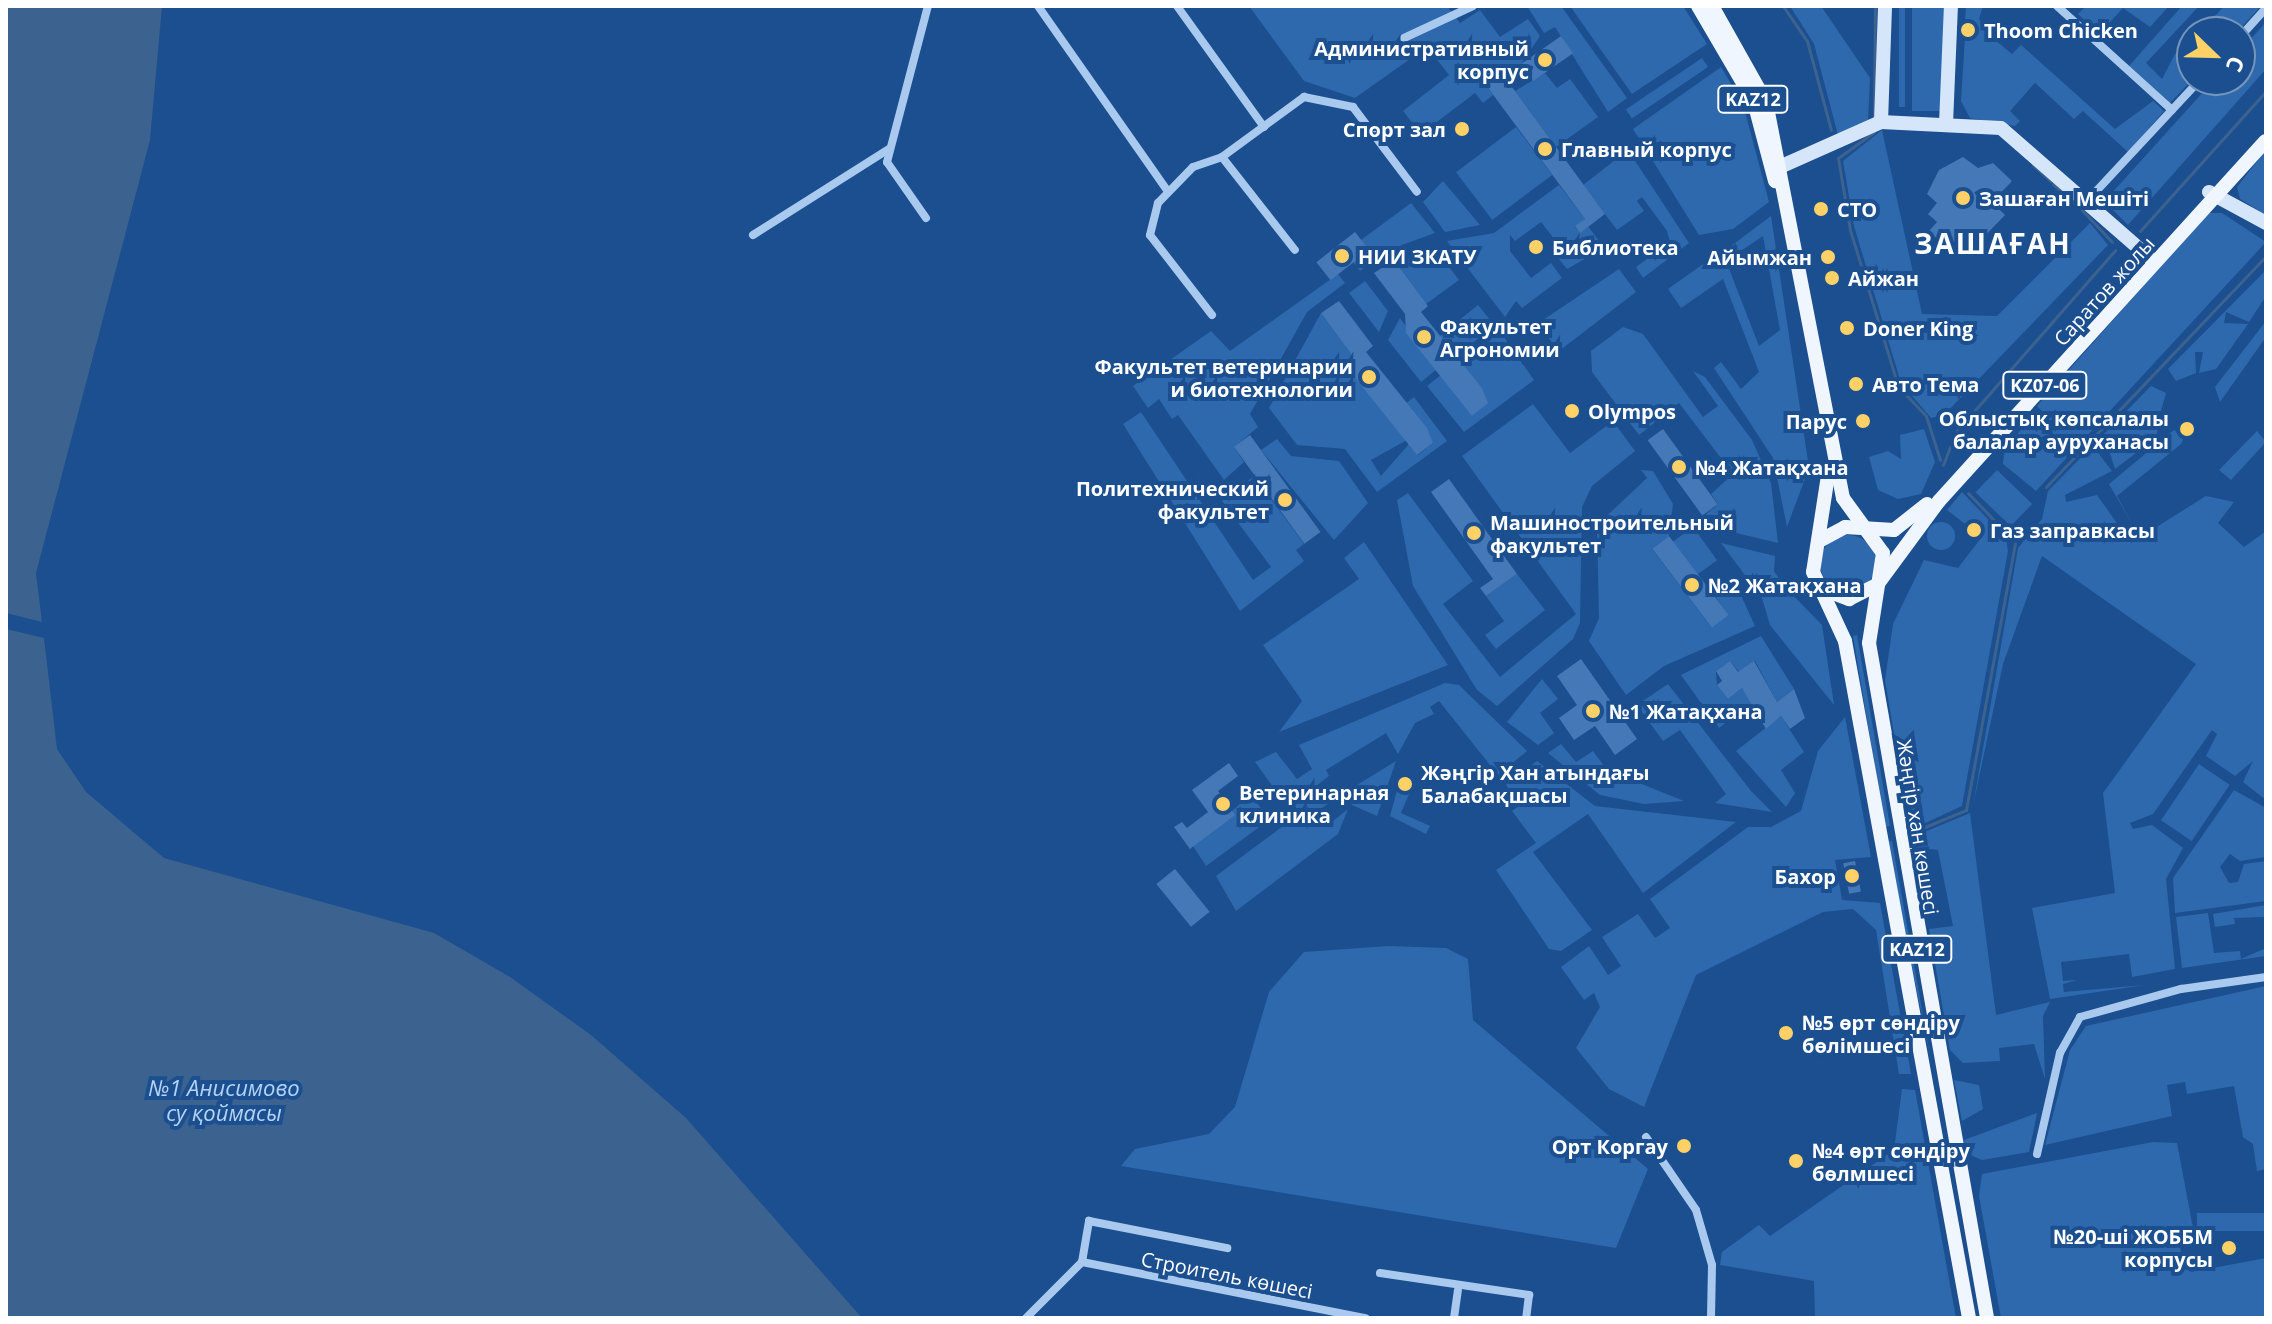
<!DOCTYPE html>
<meta charset="utf-8">
<style>
body{margin:0}
#map{position:relative;width:2272px;height:1324px;overflow:hidden;background:#1b4f8f;font-family:"Open Sans",sans-serif}
div>[style]{position:absolute}
[style*='--x']{left:calc(var(--x)*1px);top:calc(var(--y)*1px);width:calc(var(--w)*1px);rotate:calc(var(--a)*1deg)}
.green>*{inset:0;background:#2e69ad;transform-origin:0 0}
.round{border-radius:50%}
.water>*{inset:0;background:#3c6290}
.stream>*{height:3px;margin:-1.5px;padding:0 1.5px;transform-origin:1.5px;border-radius:1.5px;background:#3c6290}
.building>*{inset:0;background:#4478b7;transform-origin:0 0}
.street>*{height:8px;margin:-4px;padding:0 4px;transform-origin:4px;border-radius:4px;background:#a9c9ee}
.secondary>*{height:14px;margin:-7px;padding:0 7px;transform-origin:7px;border-radius:7px;background:#d6e6fa}
.primary>*{height:14px;margin:-7px;padding:0 7px;transform-origin:7px;border-radius:7px;background:#f0f6ff}
.dots>*{width:22px;height:22px;translate:-50% -50%;box-sizing:border-box;border:4px solid #1b4f8f;border-radius:50%}
span{translate:-50% -50%;white-space:nowrap;text-align:center;line-height:1.15;-webkit-text-stroke:8px #1b4f8f;paint-order:stroke}
.shield-label span{padding:2px 6px;background:#1b4f8f;border:2px solid;border-radius:6px;-webkit-text-stroke-width:0}
.shield-label{font-size:18px;color:#fff;font-weight:700}
.poi-label{font-size:20px;color:#fff;font-weight:700}
.left{translate:0 -50%;text-align:left}
.right{translate:-100% -50%;text-align:right}
.street-label{font-size:20px;color:#fff}
.water-label{font-size:22px;color:#b5d3f5;font-style:italic}
.district-label{font-size:28px;color:#fff;font-weight:700;letter-spacing:2px}
.frame{position:absolute;inset:0;border:8px solid #fff;pointer-events:none}
.north{position:absolute;left:2176px;top:16px;width:80px;height:80px;box-sizing:border-box;background:#1b4f8f;border:2px solid #7695bc;border-radius:50%;rotate:113deg;font-size:22px;font-weight:700;line-height:32px;text-align:center;color:#fff}
.north::after{content:'';display:block;margin:auto;width:28px;height:36px;background:#ffd166;clip-path:polygon(50% 0,100% 100%,50% 72%,0 100%)}
</style>
<div id="map">
<div class="green">
<div style="clip-path:polygon(1249px 6px,1447px 6px,1460px 23px,1480px 10px,1500px 37px,1528px 19px,1540px 36px,1521px 64px,1526px 72px,1510px 84px,1496px 65px,1480px 77px,1493px 95px,1483px 103px,1475px 93px,1421px 134px,1403px 111px,1449px 75px,1427px 47px,1355px 98px,1304px 81px)"></div>
<div style="clip-path:polygon(1527px 6px,1561px 6px,1627px 98px,1608px 112px,1555px 27px,1544px 33px)"></div>
<div style="clip-path:polygon(1570px 6px,1683px 6px,1707px 44px,1632px 94px)"></div>
<div style="clip-path:polygon(1790px 6px,1821px 6px,1870px 78px,1868px 121px,1838px 135px,1814px 44px)"></div>
<div style="left:1899px;top:6px;width:6px;height:101px"></div>
<div style="left:1912px;top:6px;width:34px;height:105px"></div>
<div style="clip-path:polygon(1966px 6px,1983px 6px,1979px 19px,1995px 40px,2012px 54px,2021px 45px,2115px 129px,2153px 101px,2164px 111px,2128px 152px,2083px 111px,2074px 119px,2035px 83px,2010px 111px,2020px 121px,2015px 126px,1970px 118px,1961px 101px,1965px 37px,1972px 37px,1973px 24px,1965px 23px)"></div>
<div style="clip-path:polygon(2086px 6px,2145px 8px,2169px 6px,2150px 27px,2123px 8px,2099px 34px,2078px 14px)"></div>
<div style="clip-path:polygon(2182px 6px,2199px 6px,2146px 63px,2162px 79px,2175px 54px,2192px 46px,2192px 80px,2170px 103px,2129px 66px)"></div>
<div style="clip-path:polygon(2224px 6px,2261px 6px,2237px 32px,2201px 32px)"></div>
<div style="clip-path:polygon(2266px 22px,2266px 69px,2128px 225px,2110px 207px,2110px 195px,2214px 80px,2240px 80px,2240px 51px)"></div>
<div style="left:1702px;top:58px;width:11px;height:92px;rotate:56deg"></div>
<div style="clip-path:polygon(1721px 67px,1743px 104px,1769px 202px,1733px 229px,1699px 235px,1633px 129px)"></div>
<div style="clip-path:polygon(1545px 73px,1557px 88px,1570px 79px,1598px 117px,1556px 147px,1515px 91px)"></div>
<div style="left:1516px;top:127px;width:60px;height:75px;rotate:53deg"></div>
<div style="clip-path:polygon(1882px 130px,1922px 314px,1997px 316px,2090px 223px,2108px 245px,1944px 415px,1931px 418px,1901px 383px,1854px 226px,1843px 161px)"></div>
<div style="clip-path:polygon(1628px 150px,1689px 243px,1643px 278px,1636px 267px,1670px 242px,1667px 231px,1642px 197px,1637px 201px,1644px 211px,1617px 230px,1583px 185px)"></div>
<div style="clip-path:polygon(2266px 150px,2266px 215px,2240px 199px,2237px 187px)"></div>
<div style="clip-path:polygon(1443px 181px,1480px 225px,1445px 232px,1423px 202px)"></div>
<div style="clip-path:polygon(1559px 185px,1585px 219px,1575px 227px,1580px 232px,1588px 226px,1604px 248px,1567px 269px,1558px 258px,1571px 247px,1565px 241px,1559px 245px,1541px 222px,1515px 241px,1510px 235px,1510px 251px,1531px 278px,1551px 263px,1562px 278px,1522px 308px,1516px 301px,1505px 317px,1447px 241px,1494px 233px)"></div>
<div style="clip-path:polygon(1411px 203px,1435px 233px,1388px 250px,1360px 271px,1353px 262px,1368px 251px,1361px 240px)"></div>
<div style="clip-path:polygon(2208px 213px,2222px 213px,2266px 242px,2036px 491px,2003px 464px,2005px 445px,2042px 411px,2037px 406px)"></div>
<div style="clip-path:polygon(1771px 216px,1809px 468px,1787px 527px,1773px 458px,1714px 368px,1721px 362px,1741px 389px,1759px 372px,1723px 279px,1681px 308px,1668px 289px,1716px 255px,1726px 261px,1759px 346px,1780px 330px,1763px 236px,1735px 255px,1731px 246px)"></div>
<div style="clip-path:polygon(1434px 247px,1459px 280px,1426px 304px,1394px 260px)"></div>
<div style="clip-path:polygon(1619px 269px,1636px 292px,1559px 351px,1537px 324px)"></div>
<div style="clip-path:polygon(2266px 270px,2266px 296px,2249px 322px,2226px 312px,2224px 323px,2248px 324px,2216px 369px,2199px 373px,2203px 352px,2195px 352px,2196px 373px,2176px 381px,2168px 369px)"></div>
<div style="clip-path:polygon(1338px 274px,1345px 283px,1307px 312px,1250px 414px,1258px 427px,1234px 447px,1244px 462px,1224px 480px,1178px 415px,1172px 419px,1159px 399px,1148px 408px,1133px 386px,1211px 331px,1230px 351px)"></div>
<div style="clip-path:polygon(1365px 281px,1388px 311px,1379px 332px,1349px 293px)"></div>
<div style="left:1478px;top:305px;width:26px;height:50px;rotate:51deg"></div>
<div style="clip-path:polygon(1321px 313px,1351px 354px,1352px 374px,1407px 440px,1371px 460px,1381px 476px,1409px 444px,1418px 455px,1433px 443px,1405px 404px,1414px 397px,1447px 441px,1377px 492px,1345px 449px,1297px 445px,1269px 408px)"></div>
<div style="clip-path:polygon(1400px 318px,1437px 369px,1421px 382px,1388px 340px)"></div>
<div style="clip-path:polygon(2266px 321px,2266px 337px,2220px 402px,2215px 387px)"></div>
<div style="clip-path:polygon(1623px 327px,1643px 334px,1703px 417px,1718px 406px,1693px 371px,1705px 377px,1752px 440px,1771px 483px,1778px 543px,1711px 527px,1704px 516px,1718px 504px,1711px 494px,1733px 474px,1679px 403px,1639px 435px,1592px 372px,1591px 351px)"></div>
<div style="clip-path:polygon(1499px 330px,1534px 380px,1464px 432px,1427px 386px,1441px 375px,1482px 388px,1458px 361px)"></div>
<div style="clip-path:polygon(2151px 386px,2166px 393px,2160px 414px,2136px 412px,2135px 419px,2160px 418px,2156px 438px,2115px 469px,2107px 444px,2096px 450px,2112px 471px,2065px 495px,2066px 502px,2097px 495px,2131px 543px,2206px 496px,2234px 502px,2218px 523px,2244px 547px,2266px 531px,2266px 800px,2243px 782px,2253px 761px,2235px 776px,2206px 756px,2217px 734px,2212px 730px,2153px 814px,2130px 823px,2133px 829px,2152px 825px,2183px 848px,2166px 879px,2175px 969px,2132px 977px,2129px 954px,2061px 962px,2063px 981px,2078px 980px,2063px 984px,2064px 992px,2145px 985px,2050px 999px,2032px 908px,2115px 893px,2103px 793px,2196px 664px,2042px 556px,2003px 664px,1973px 806px,2018px 548px,2042px 519px,2048px 491px)"></div>
<div style="clip-path:polygon(1533px 404px,1570px 453px,1613px 421px,1635px 451px,1592px 486px,1582px 507px,1580px 623px,1573px 639px,1497px 706px,1477px 690px,1413px 586px,1397px 500px,1408px 493px,1473px 581px,1443px 604px,1500px 677px,1576px 614px,1462px 456px)"></div>
<div style="clip-path:polygon(1141px 412px,1253px 580px,1271px 567px,1222px 501px,1254px 476px,1304px 544px,1296px 550px,1304px 561px,1240px 611px,1123px 424px)"></div>
<div style="clip-path:polygon(1924px 429px,1935px 462px,1921px 494px,1898px 499px,1878px 490px,1869px 457px,1888px 451px,1901px 459px,1900px 435px)"></div>
<div style="clip-path:polygon(2188px 429px,2181px 444px,2117px 496px,2134px 527px,2109px 484px,2174px 430px,2181px 436px)"></div>
<div style="clip-path:polygon(2257px 431px,2266px 442px,2231px 480px,2219px 470px)"></div>
<div style="clip-path:polygon(1277px 439px,1291px 456px,1339px 461px,1368px 503px,1334px 540px,1261px 450px)"></div>
<div style="clip-path:polygon(1641px 470px,1653px 471px,1673px 504px,1669px 536px,1652px 549px,1711px 627px,1728px 615px,1714px 595px,1734px 580px,1755px 626px,1664px 666px,1626px 695px,1589px 641px,1599px 618px,1597px 525px,1647px 478px)"></div>
<div style="left:1997px;top:470px;width:49px;height:31px;rotate:44deg"></div>
<div style="clip-path:polygon(1962px 492px,2006px 538px,2008px 551px,1962px 806px,1919px 826px,1922px 833px,1970px 813px,1996px 1015px,2050px 1002px,2043px 1016px,2045px 1079px,2034px 1044px,1999px 1048px,2000px 1061px,1963px 1063px,1950px 1050px,1929px 929px,1953px 926px,1938px 850px,1913px 847px,1885px 680px,1893px 624px,1924px 560px,1958px 568px,1981px 538px,1974px 522px,1969px 527px,1947px 510px)"></div>
<div class="round" style="left:1927px;top:522px;width:28px;height:28px"></div>
<div style="left:1693px;top:527px;width:41px;height:25px;rotate:54deg"></div>
<div class="round" style="left:1820px;top:535px;width:56px;height:56px"></div>
<div style="clip-path:polygon(1364px 542px,1448px 665px,1279px 732px,1302px 701px,1263px 645px,1359px 579px,1344px 558px)"></div>
<div style="clip-path:polygon(1721px 543px,1775px 556px,1774px 571px,1784px 586px,1822px 625px,1834px 705px,1770px 625px,1762px 598px)"></div>
<div style="clip-path:polygon(1517px 574px,1545px 610px,1496px 649px,1485px 635px,1504px 621px,1486px 596px)"></div>
<div style="clip-path:polygon(1857px 635px,1890px 826px,1885px 827px,1853px 636px)"></div>
<div style="clip-path:polygon(1761px 636px,1794px 689px,1777px 702px,1755px 661px,1739px 672px,1730px 661px,1716px 671px,1717px 685px,1728px 699px,1742px 688px,1759px 710px,1748px 705px,1719px 728px,1681px 675px)"></div>
<div style="clip-path:polygon(1542px 679px,1558px 699px,1540px 713px,1554px 733px,1538px 745px,1507px 722px)"></div>
<div style="clip-path:polygon(1445px 683px,1459px 685px,1527px 751px,1498px 775px,1439px 701px,1430px 707px,1434px 714px,1415px 723px,1398px 754px,1386px 733px,1326px 770px,1329px 776px,1311px 790px,1320px 804px,1340px 795px,1322px 808px,1333px 821px,1348px 809px,1338px 834px,1236px 911px,1216px 876px,1295px 817px,1255px 762px,1276px 752px,1297px 779px,1312px 769px,1299px 745px)"></div>
<div style="clip-path:polygon(1668px 684px,1751px 791px,1772px 812px,1715px 803px,1726px 794px,1680px 730px,1663px 741px,1637px 705px)"></div>
<div style="clip-path:polygon(1781px 716px,1804px 752px,1781px 770px,1795px 793px,1786px 807px,1736px 751px)"></div>
<div style="clip-path:polygon(1845px 717px,1871px 857px,1835px 860px,1842px 900px,1880px 903px,1911px 1074px,1899px 1074px,1876px 930px,1853px 909px,1823px 912px,1696px 975px,1644px 1107px,1609px 1089px,1576px 1048px,1600px 1007px,1594px 993px,1584px 1000px,1561px 967px,1589px 946px,1608px 975px,1621px 966px,1602px 937px,1638px 914px,1655px 938px,1670px 928px,1650px 899px,1748px 827px,1771px 827px,1801px 811px,1818px 751px)"></div>
<div style="clip-path:polygon(1561px 744px,1576px 762px,1593px 751px,1607px 770px,1684px 801px,1644px 804px,1600px 795px,1548px 753px)"></div>
<div style="clip-path:polygon(1396px 761px,1377px 816px,1352px 805px,1344px 793px)"></div>
<div style="clip-path:polygon(1537px 761px,1595px 806px,1736px 822px,1643px 893px,1588px 814px,1533px 852px,1592px 930px,1561px 951px,1549px 949px,1496px 870px,1536px 843px,1512px 811px,1520px 805px,1506px 785px)"></div>
<div style="left:2199px;top:764px;width:37px;height:68px;rotate:34deg"></div>
<div style="clip-path:polygon(1398px 787px,1410px 792px,1401px 813px,1430px 826px,1426px 834px,1390px 816px)"></div>
<div style="clip-path:polygon(2234px 790px,2266px 808px,2266px 857px,2240px 861px,2230px 854px,2220px 867px,2229px 883px,2238px 882px,2244px 864px,2266px 861px,2266px 901px,2175px 913px,2173px 878px)"></div>
<div style="clip-path:polygon(1251px 794px,1269px 820px,1206px 866px,1193px 846px)"></div>
<div style="clip-path:polygon(1892px 841px,1932px 1066px,1887px 842px)"></div>
<div style="clip-path:polygon(2266px 905px,2266px 917px,2234px 918px,2235px 924px,2215px 927px,2213px 914px)"></div>
<div style="clip-path:polygon(2208px 913px,2214px 953px,2240px 951px,2241px 959px,2266px 948px,2266px 956px,2182px 968px,2176px 917px)"></div>
<div style="clip-path:polygon(1388px 946px,1446px 948px,1468px 959px,1473px 1020px,1648px 1169px,1616px 1248px,1121px 1166px,1135px 1149px,1209px 1134px,1235px 1107px,1269px 992px,1304px 952px)"></div>
<div style="clip-path:polygon(2266px 986px,2266px 1169px,2257px 1171px,2253px 1144px,2243px 1137px,2234px 1086px,2187px 1094px,2185px 1082px,2167px 1085px,2172px 1116px,2045px 1145px,2070px 1050px,2086px 1026px)"></div>
<div style="clip-path:polygon(1954px 1080px,1979px 1085px,1983px 1109px,1962px 1121px)"></div>
<div style="clip-path:polygon(1902px 1089px,1915px 1090px,1956px 1318px,1815px 1318px,1814px 1281px,1720px 1265px,1722px 1252px,1759px 1225px,1770px 1236px,1894px 1150px)"></div>
<div style="clip-path:polygon(2037px 1113px,2029px 1152px,1982px 1160px,1968px 1154px,1964px 1140px)"></div>
<div style="clip-path:polygon(2153px 1142px,2177px 1143px,2196px 1244px,2180px 1247px,2184px 1267px,2191px 1272px,2266px 1258px,2266px 1318px,2001px 1318px,1979px 1196px,1982px 1174px)"></div>
<div style="left:2266px;top:1213px;width:18px;height:69px;rotate:90deg"></div>
</div>
<div class="water">
<div style="clip-path:polygon(6px 6px,162px 6px,150px 140px,36px 573px,42px 622px,6px 613px)"></div>
<div style="clip-path:polygon(6px 629px,44px 638px,57px 749px,86px 792px,164px 858px,434px 933px,510px 977px,591px 1035px,686px 1118px,862px 1318px,6px 1318px)"></div>
</div>
<div class="stream">
<div style="--x:1783;--y:6;--w:42;--a:55.6"></div>
<div style="--x:1807;--y:41;--w:92;--a:74.9"></div>
<div style="--x:1874;--y:117;--w:111;--a:-89.5"></div>
<div style="--x:1874;--y:132;--w:44;--a:144.2"></div>
<div style="--x:1838;--y:158;--w:73;--a:80.5"></div>
<div style="--x:1850;--y:230;--w:163;--a:72.9"></div>
<div style="--x:1898;--y:386;--w:41;--a:47"></div>
<div style="--x:1926;--y:416;--w:46;--a:72.3"></div>
<div style="--x:2033;--y:165;--w:24;--a:42"></div>
<div style="--x:2053;--y:184;--w:33;--a:43"></div>
<div style="--x:2081;--y:209;--w:45;--a:46.8"></div>
<div style="--x:2140;--y:231;--w:188;--a:-48"></div>
<div style="--x:1943;--y:465;--w:34;--a:-69"></div>
<div style="--x:1955;--y:433;--w:243;--a:-48.8"></div>
<div style="--x:2046;--y:487;--w:319;--a:-46.4"></div>
<div style="--x:1968;--y:493;--w:61;--a:46.3"></div>
<div style="--x:1920;--y:829;--w:50;--a:-22.4"></div>
<div style="--x:1966;--y:810;--w:271;--a:-79.6"></div>
</div>
<div class="building">
<div style="left:1561px;top:36px;width:21px;height:49px;rotate:55deg"></div>
<div style="clip-path:polygon(1496px 65px,1605px 214px,1580px 233px,1575px 226px,1585px 219px,1480px 77px)"></div>
<div style="clip-path:polygon(1963px 157px,1978px 168px,1993px 163px,2012px 181px,1992px 202px,2005px 215px,1981px 240px,1942px 243px,1929px 231px,1937px 222px,1928px 214px,1937px 203px,1927px 194px,1939px 170px)"></div>
<div style="left:1355px;top:232px;width:23px;height:49px;rotate:52deg"></div>
<div style="clip-path:polygon(1394px 260px,1428px 306px,1421px 312px,1482px 388px,1488px 403px,1472px 416px,1406px 333px,1405px 314px,1374px 273px)"></div>
<div style="clip-path:polygon(1339px 301px,1373px 346px,1366px 352px,1427px 428px,1433px 443px,1417px 455px,1352px 374px,1351px 354px,1321px 313px)"></div>
<div style="left:1663px;top:429px;width:93px;height:19px;rotate:54deg"></div>
<div style="left:1250px;top:435px;width:120px;height:20px;rotate:54deg"></div>
<div style="clip-path:polygon(1449px 479px,1517px 574px,1486px 596px,1480px 588px,1493px 579px,1431px 492px)"></div>
<div style="left:1669px;top:536px;width:99px;height:21px;rotate:53deg"></div>
<div style="clip-path:polygon(1581px 659px,1637px 739px,1615px 755px,1595px 726px,1574px 740px,1559px 718px,1577px 705px,1557px 676px)"></div>
<div style="clip-path:polygon(1730px 661px,1738px 672px,1754px 661px,1777px 702px,1794px 689px,1805px 718px,1790px 729px,1781px 716px,1766px 729px,1742px 688px,1728px 699px,1717px 685px,1722px 681px,1716px 671px)"></div>
<div style="clip-path:polygon(1229px 763px,1238px 776px,1218px 791px,1235px 815px,1190px 849px,1174px 827px,1182px 822px,1187px 828px,1208px 812px,1192px 790px)"></div>
<div style="left:1855px;top:861px;width:31px;height:12px;rotate:79deg"></div>
<div style="left:1175px;top:869px;width:55px;height:24px;rotate:51deg"></div>
</div>
<div class="street">
<div style="--x:1038;--y:6;--w:225;--a:55"></div>
<div style="--x:1177;--y:6;--w:149;--a:54.3"></div>
<div style="--x:2057;--y:6;--w:155;--a:42.1"></div>
<div style="--x:2240;--y:37;--w:39;--a:-48"></div>
<div style="--x:1404;--y:38;--w:76;--a:-24.9"></div>
<div style="--x:1222;--y:157;--w:118;--a:51.9"></div>
<div style="--x:2088;--y:200;--w:164;--a:-47"></div>
<div style="--x:926;--y:218;--w:68;--a:-124.9"></div>
<div style="--x:887;--y:162;--w:161;--a:-75.3"></div>
<div style="--x:753;--y:235;--w:161;--a:-32.3"></div>
<div style="--x:1212;--y:315;--w:101;--a:-127.8"></div>
<div style="--x:1150;--y:235;--w:33;--a:-76"></div>
<div style="--x:1158;--y:203;--w:50;--a:-45.8"></div>
<div style="--x:1193;--y:167;--w:31;--a:-19"></div>
<div style="--x:1222;--y:157;--w:102;--a:-36.2"></div>
<div style="--x:1304;--y:97;--w:50;--a:11.5"></div>
<div style="--x:1353;--y:107;--w:106;--a:53"></div>
<div style="--x:1646;--y:1137;--w:88;--a:55.6"></div>
<div style="--x:1696;--y:1210;--w:57;--a:73.8"></div>
<div style="--x:1712;--y:1265;--w:53;--a:91.1"></div>
<div style="--x:2037;--y:1154;--w:104;--a:-77.2"></div>
<div style="--x:2060;--y:1053;--w:41;--a:-60.9"></div>
<div style="--x:2080;--y:1017;--w:105;--a:-15.5"></div>
<div style="--x:2181;--y:989;--w:86;--a:-8"></div>
<div style="--x:1082;--y:1262;--w:289;--a:11.2"></div>
<div style="--x:1380;--y:1273;--w:151;--a:8.4"></div>
<div style="--x:1529;--y:1295;--w:23;--a:97"></div>
<div style="--x:1026;--y:1318;--w:79;--a:-45"></div>
<div style="--x:1082;--y:1262;--w:42;--a:-80.3"></div>
<div style="--x:1089;--y:1221;--w:141;--a:11.1"></div>
<div style="--x:1454;--y:1318;--w:28;--a:-82"></div>
</div>
<div class="secondary">
<div style="--x:1881;--y:122;--w:116;--a:-88"></div>
<div style="--x:1946;--y:124;--w:118;--a:-87.6"></div>
<div style="--x:1773;--y:170;--w:118;--a:-24"></div>
<div style="--x:1881;--y:122;--w:120;--a:2.9"></div>
<div style="--x:2001;--y:128;--w:198;--a:41.1"></div>
<div style="--x:2209;--y:192;--w:65;--a:28.5"></div>
</div>
<div class="primary">
<div style="--x:1698;--y:6;--w:111;--a:59.7"></div>
<div style="--x:1754;--y:102;--w:82;--a:75.1"></div>
<div style="--x:1712;--y:6;--w:110;--a:60.6"></div>
<div style="--x:1766;--y:102;--w:403;--a:79"></div>
<div style="--x:1843;--y:498;--w:68;--a:54"></div>
<div style="--x:1883;--y:553;--w:91;--a:98.8"></div>
<div style="--x:1869;--y:643;--w:685;--a:80.08"></div>
<div style="--x:1829;--y:469;--w:104;--a:98.8"></div>
<div style="--x:1813;--y:572;--w:76;--a:65.1"></div>
<div style="--x:1845;--y:641;--w:688;--a:79.62"></div>
<div style="--x:1819;--y:541;--w:30;--a:-28"></div>
<div style="--x:1845;--y:527;--w:49;--a:3.5"></div>
<div style="--x:1894;--y:530;--w:42;--a:-38.2"></div>
<div style="--x:1825;--y:590;--w:26;--a:21"></div>
<div style="--x:1849;--y:599;--w:31;--a:-27"></div>
<div style="--x:1877;--y:585;--w:104;--a:-53.6"></div>
<div style="--x:1939;--y:501;--w:486;--a:-47.8"></div>
</div>
<div class="dots">
<div style="left:1968px;top:30px;background:#ffd166"></div>
<div style="left:1545px;top:60px;background:#ffd166"></div>
<div style="left:1462px;top:129px;background:#ffd166"></div>
<div style="left:1545px;top:149px;background:#ffd166"></div>
<div style="left:1963px;top:198px;background:#ffd166"></div>
<div style="left:1821px;top:209px;background:#ffd166"></div>
<div style="left:1536px;top:247px;background:#ffd166"></div>
<div style="left:1342px;top:256px;background:#ffd166"></div>
<div style="left:1828px;top:257px;background:#ffd166"></div>
<div style="left:1832px;top:278px;background:#ffd166"></div>
<div style="left:1847px;top:328px;background:#ffd166"></div>
<div style="left:1424px;top:337px;background:#ffd166"></div>
<div style="left:1369px;top:377px;background:#ffd166"></div>
<div style="left:1856px;top:384px;background:#ffd166"></div>
<div style="left:1572px;top:411px;background:#ffd166"></div>
<div style="left:1863px;top:421px;background:#ffd166"></div>
<div style="left:2187px;top:429px;background:#ffd166"></div>
<div style="left:1679px;top:467px;background:#ffd166"></div>
<div style="left:1285px;top:500px;background:#ffd166"></div>
<div style="left:1974px;top:530px;background:#ffd166"></div>
<div style="left:1474px;top:533px;background:#ffd166"></div>
<div style="left:1692px;top:585px;background:#ffd166"></div>
<div style="left:1593px;top:711px;background:#ffd166"></div>
<div style="left:1405px;top:784px;background:#ffd166"></div>
<div style="left:1223px;top:804px;background:#ffd166"></div>
<div style="left:1852px;top:876px;background:#ffd166"></div>
<div style="left:1786px;top:1033px;background:#ffd166"></div>
<div style="left:1684px;top:1146px;background:#ffd166"></div>
<div style="left:1796px;top:1161px;background:#ffd166"></div>
<div style="left:2229px;top:1248px;background:#ffd166"></div>
</div>
<div class="shield-label">
<span style="left:1753px;top:99px">KAZ12</span>
<span style="left:2045px;top:385px">KZ07-06</span>
<span style="left:1917px;top:949px">KAZ12</span>
</div>
<div class="poi-label">
<span class="left" style="left:1984px;top:30px">Thoom Chicken</span>
<span class="right" style="left:1529px;top:60px">Административный<br>корпус</span>
<span class="right" style="left:1446px;top:129px">Спорт зал</span>
<span class="left" style="left:1561px;top:149px">Главный корпус</span>
<span class="left" style="left:1979px;top:198px">Зашаған Мешіті</span>
<span class="left" style="left:1837px;top:209px">СТО</span>
<span class="left" style="left:1552px;top:247px">Библиотека</span>
<span class="left" style="left:1358px;top:256px">НИИ ЗКАТУ</span>
<span class="right" style="left:1812px;top:257px">Айымжан</span>
<span class="left" style="left:1848px;top:278px">Айжан</span>
<span class="left" style="left:1440px;top:338px">Факультет<br>Агрономии</span>
<span class="left" style="left:1863px;top:328px">Doner King</span>
<span class="right" style="left:1353px;top:378px">Факультет ветеринарии<br>и биотехнологии</span>
<span class="left" style="left:1872px;top:384px">Авто Тема</span>
<span class="left" style="left:1588px;top:411px">Olympos</span>
<span class="right" style="left:2169px;top:430px">Облыстық көпсалалы<br>балалар ауруханасы</span>
<span class="right" style="left:1847px;top:421px">Парус</span>
<span class="left" style="left:1695px;top:467px">№4 Жатақхана</span>
<span class="right" style="left:1269px;top:500px">Политехнический<br>факультет</span>
<span class="left" style="left:1490px;top:534px">Машиностроительный<br>факультет</span>
<span class="left" style="left:1990px;top:530px">Газ заправкасы</span>
<span class="left" style="left:1708px;top:585px">№2 Жатақхана</span>
<span class="left" style="left:1609px;top:711px">№1 Жатақхана</span>
<span class="left" style="left:1421px;top:784px">Жәңгір Хан атындағы<br>Балабақшасы</span>
<span class="left" style="left:1239px;top:804px">Ветеринарная<br>клиника</span>
<span class="right" style="left:1836px;top:876px">Бахор</span>
<span class="left" style="left:1802px;top:1034px">№5 өрт сөндіру<br>бөлімшесі</span>
<span class="right" style="left:1668px;top:1146px">Орт Коргау</span>
<span class="left" style="left:1812px;top:1162px">№4 өрт сөндіру<br>бөлмшесі</span>
<span class="right" style="left:2213px;top:1248px">№20-ші ЖОББМ<br>корпусы</span>
</div>
<div class="street-label">
<span style="left:2104px;top:291px;rotate:-48deg">Саратов жолы</span>
<span style="left:1918px;top:827px;rotate:81deg">Жәңгір хан көшесі</span>
<span style="left:1227px;top:1275px;rotate:11deg">Строитель көшесі</span>
</div>
<div class="water-label">
<span style="left:224px;top:1100px">№1 Анисимово<br>су қоймасы</span>
</div>
<div class="district-label">
<span style="left:1993px;top:243px">ЗАШАҒАН</span>
</div>
<div class="frame"></div>
<div class="north">С</div>
</div>
